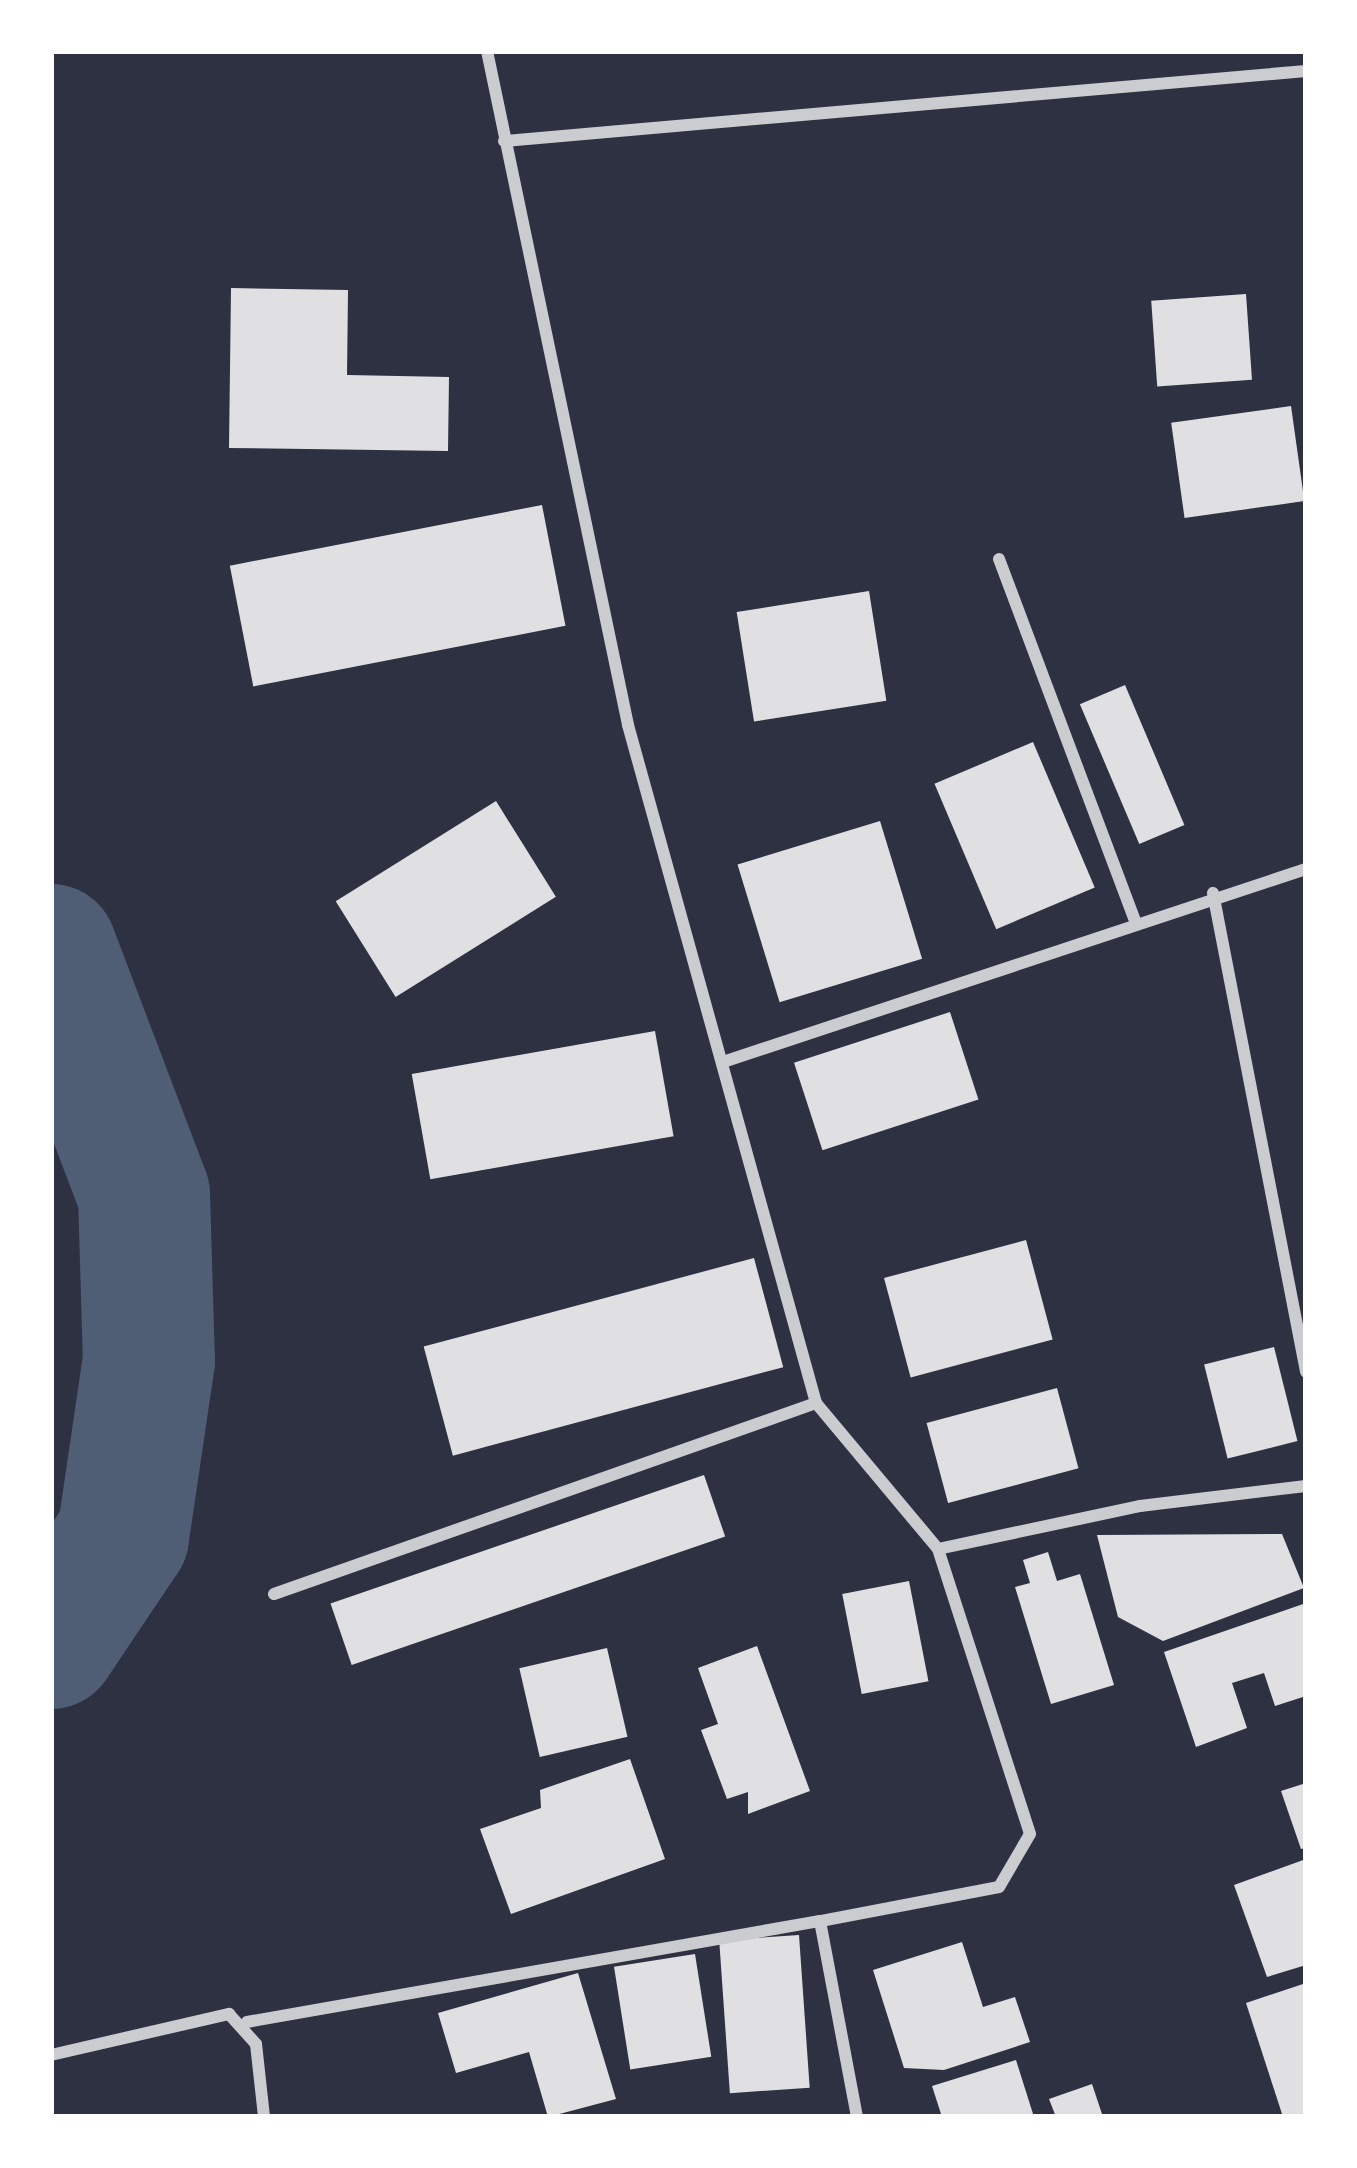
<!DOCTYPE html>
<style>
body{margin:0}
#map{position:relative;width:1357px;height:2168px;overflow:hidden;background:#2d3142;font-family:Commissioner,sans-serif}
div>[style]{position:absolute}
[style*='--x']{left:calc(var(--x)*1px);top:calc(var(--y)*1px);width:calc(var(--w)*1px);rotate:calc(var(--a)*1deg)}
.river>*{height:132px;margin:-66px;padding:0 66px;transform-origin:66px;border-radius:66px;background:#4f5d75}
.building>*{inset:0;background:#e0e0e3;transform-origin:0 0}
.minor>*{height:12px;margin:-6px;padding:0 6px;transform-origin:6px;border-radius:6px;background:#caccd0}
span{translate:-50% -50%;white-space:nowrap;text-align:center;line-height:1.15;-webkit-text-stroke:12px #fff;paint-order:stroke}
.frame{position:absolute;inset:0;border:54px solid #fff;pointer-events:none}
</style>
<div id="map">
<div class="river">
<div style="--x:51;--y:950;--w:262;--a:69.2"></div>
<div style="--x:144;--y:1195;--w:165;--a:88.3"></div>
<div style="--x:149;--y:1360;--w:178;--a:98.4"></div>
<div style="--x:123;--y:1536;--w:129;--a:123.9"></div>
</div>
<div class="building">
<div style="clip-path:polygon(231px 288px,348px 290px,347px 375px,449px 377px,448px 451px,229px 448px)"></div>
<div style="left:1246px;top:294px;width:86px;height:95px;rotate:86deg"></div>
<div style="left:1291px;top:406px;width:96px;height:121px;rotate:82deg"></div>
<div style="left:542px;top:505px;width:123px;height:318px;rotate:79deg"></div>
<div style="left:869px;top:591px;width:111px;height:134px;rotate:81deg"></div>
<div style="left:1125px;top:685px;width:152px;height:49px;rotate:67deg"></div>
<div style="left:1033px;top:742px;width:158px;height:107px;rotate:67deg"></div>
<div style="left:496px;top:801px;width:113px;height:189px;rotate:58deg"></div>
<div style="left:880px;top:821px;width:144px;height:149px;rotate:73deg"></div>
<div style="left:950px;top:1012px;width:92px;height:164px;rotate:72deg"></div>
<div style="left:655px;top:1031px;width:107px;height:247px;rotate:80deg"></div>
<div style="left:1026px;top:1240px;width:103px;height:147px;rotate:75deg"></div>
<div style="left:754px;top:1258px;width:113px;height:342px;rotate:75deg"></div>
<div style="left:1274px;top:1347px;width:97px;height:72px;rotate:76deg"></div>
<div style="left:1057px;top:1388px;width:83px;height:135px;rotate:75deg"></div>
<div style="left:704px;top:1475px;width:65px;height:395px;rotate:71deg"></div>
<div style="clip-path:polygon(1282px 1534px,1304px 1588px,1163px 1641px,1118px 1617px,1097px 1535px)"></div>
<div style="clip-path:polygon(1048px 1552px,1057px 1581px,1080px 1574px,1114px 1685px,1051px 1704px,1015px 1587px,1030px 1583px,1023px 1560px)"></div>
<div style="left:909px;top:1581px;width:102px;height:68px;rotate:79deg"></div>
<div style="clip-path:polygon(1306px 1603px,1306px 1696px,1275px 1706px,1264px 1673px,1232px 1683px,1247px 1728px,1196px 1747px,1164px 1652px)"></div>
<div style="clip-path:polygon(757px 1646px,810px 1791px,748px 1814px,748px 1792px,727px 1799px,701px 1730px,718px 1724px,698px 1668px)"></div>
<div style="left:607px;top:1648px;width:91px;height:90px;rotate:77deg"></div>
<div style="clip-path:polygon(630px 1759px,665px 1859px,511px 1914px,480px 1829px,541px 1808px,540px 1790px)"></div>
<div style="clip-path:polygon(1306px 1783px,1306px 1848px,1301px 1849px,1281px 1791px)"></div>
<div style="clip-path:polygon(1306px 1859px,1306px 1965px,1267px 1977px,1234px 1885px)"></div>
<div style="left:799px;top:1935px;width:153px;height:80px;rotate:86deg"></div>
<div style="clip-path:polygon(962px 1942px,983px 2007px,1015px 1997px,1030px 2042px,944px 2070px,904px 2068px,873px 1970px)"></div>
<div style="left:695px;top:1954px;width:104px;height:82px;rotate:81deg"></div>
<div style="clip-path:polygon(578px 1973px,616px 2099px,548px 2117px,529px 2052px,456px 2073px,438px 2013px)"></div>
<div style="clip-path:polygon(1306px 1983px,1306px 2117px,1283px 2117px,1246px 2003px)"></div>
<div style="clip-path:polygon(1016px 2060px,1034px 2117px,942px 2117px,932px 2086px)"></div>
<div style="clip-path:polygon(1092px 2084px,1103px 2117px,1056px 2117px,1049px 2099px)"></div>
</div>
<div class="minor">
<div style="--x:487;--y:51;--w:689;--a:78.18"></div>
<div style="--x:628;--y:725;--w:704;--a:74.5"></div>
<div style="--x:816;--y:1403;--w:190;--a:50.1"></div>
<div style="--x:938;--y:1549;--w:299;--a:72.1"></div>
<div style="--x:1030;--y:1834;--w:61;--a:120.3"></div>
<div style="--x:999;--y:1887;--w:182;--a:169.2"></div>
<div style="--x:820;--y:1921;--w:199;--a:79.3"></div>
<div style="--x:504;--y:141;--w:805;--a:-4.99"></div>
<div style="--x:999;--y:559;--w:384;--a:69.4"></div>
<div style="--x:1213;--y:893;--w:488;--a:79"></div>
<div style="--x:723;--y:1062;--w:614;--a:-18.32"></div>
<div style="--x:938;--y:1549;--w:207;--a:-12"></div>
<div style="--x:1140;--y:1506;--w:167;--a:-6.9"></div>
<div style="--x:274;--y:1594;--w:575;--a:-19.41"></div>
<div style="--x:247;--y:2022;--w:582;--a:-10"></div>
<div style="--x:51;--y:2055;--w:183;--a:-13"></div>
<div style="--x:229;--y:2014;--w:40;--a:48"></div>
<div style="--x:256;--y:2044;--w:73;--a:83.7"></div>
</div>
<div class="frame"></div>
</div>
